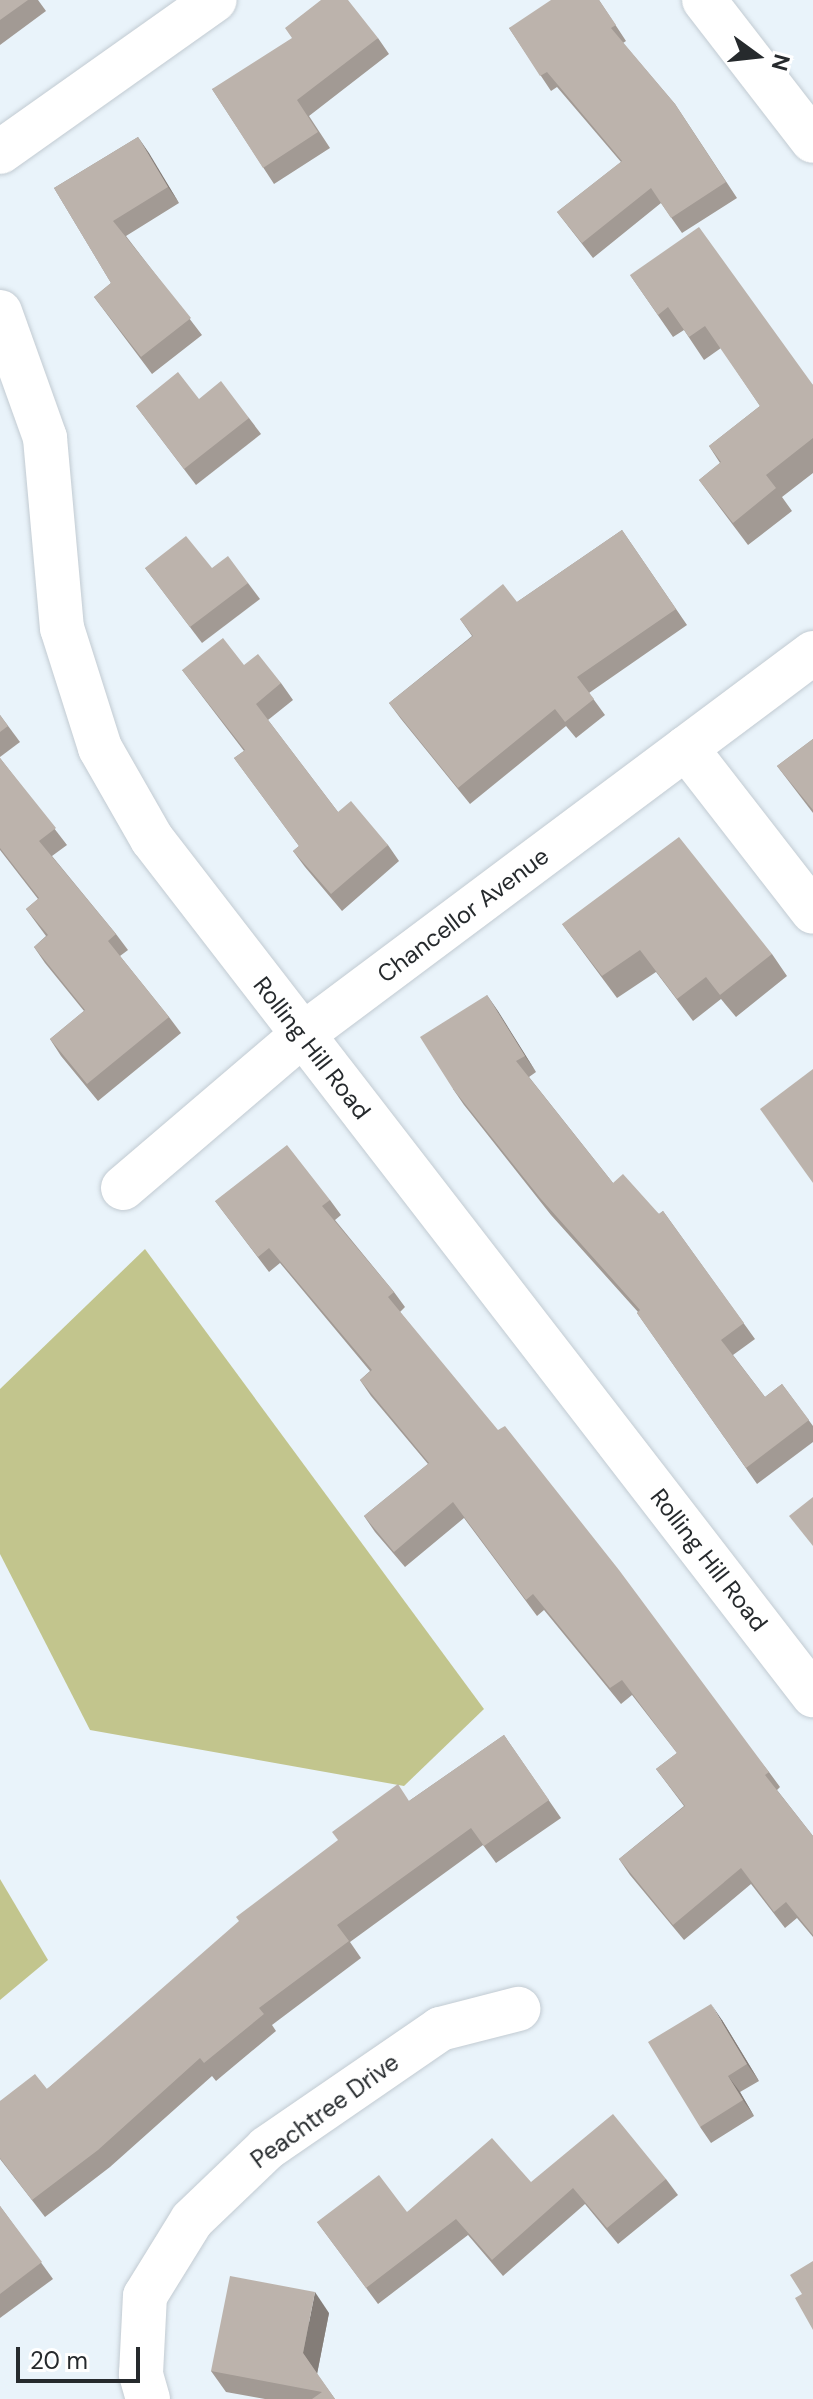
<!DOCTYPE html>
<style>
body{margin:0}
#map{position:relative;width:813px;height:2399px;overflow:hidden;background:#e9f3fa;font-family:"DM Sans",sans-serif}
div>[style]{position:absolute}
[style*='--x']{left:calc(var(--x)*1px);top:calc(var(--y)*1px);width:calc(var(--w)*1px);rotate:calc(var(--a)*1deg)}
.green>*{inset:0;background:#c2c58d}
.roads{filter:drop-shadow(0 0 2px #c2cbd2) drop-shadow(0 0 2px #c2cbd2)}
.minor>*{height:44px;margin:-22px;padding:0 22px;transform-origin:22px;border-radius:22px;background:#fff}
.wall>*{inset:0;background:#a29a94}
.shaded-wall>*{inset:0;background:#847d78}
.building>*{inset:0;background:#bcb3ac}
span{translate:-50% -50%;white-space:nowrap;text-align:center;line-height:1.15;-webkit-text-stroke:7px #fff;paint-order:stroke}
.street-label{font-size:24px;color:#262a2d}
.north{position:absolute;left:717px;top:16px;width:80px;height:80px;-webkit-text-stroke:6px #fff;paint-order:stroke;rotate:105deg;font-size:22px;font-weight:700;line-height:32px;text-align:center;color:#262a2d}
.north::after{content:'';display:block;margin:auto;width:28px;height:36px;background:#262a2d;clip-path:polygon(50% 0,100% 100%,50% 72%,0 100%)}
.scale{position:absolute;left:16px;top:2347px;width:124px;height:36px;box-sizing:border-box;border:4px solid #262a2d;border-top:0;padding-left:10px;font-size:24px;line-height:28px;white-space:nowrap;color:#262a2d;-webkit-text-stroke:6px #fff;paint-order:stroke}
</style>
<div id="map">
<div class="green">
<div style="clip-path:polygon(145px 1249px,484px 1709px,404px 1786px,90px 1730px,0 1554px,0 1389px)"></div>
<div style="clip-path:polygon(0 1879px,48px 1960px,0 2000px)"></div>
</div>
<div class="roads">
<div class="minor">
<div style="--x:704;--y:0;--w:178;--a:52.3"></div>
<div style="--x:0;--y:152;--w:263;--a:-35.3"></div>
<div style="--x:0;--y:312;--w:134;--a:70.3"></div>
<div style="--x:45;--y:438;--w:191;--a:84.9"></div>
<div style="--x:62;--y:628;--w:126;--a:72.4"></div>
<div style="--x:100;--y:748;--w:105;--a:60.3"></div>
<div style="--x:152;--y:839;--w:1082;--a:52.32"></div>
<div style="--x:686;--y:748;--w:207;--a:52.2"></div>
<div style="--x:123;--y:1188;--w:235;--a:-40.5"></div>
<div style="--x:302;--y:1035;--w:638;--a:-36.78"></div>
<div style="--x:148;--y:2399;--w:26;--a:-106"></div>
<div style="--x:141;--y:2374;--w:78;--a:-87.1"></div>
<div style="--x:145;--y:2296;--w:89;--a:-58.3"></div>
<div style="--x:192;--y:2220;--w:104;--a:-43.8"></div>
<div style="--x:267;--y:2148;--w:210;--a:-34.5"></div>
<div style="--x:440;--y:2029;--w:81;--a:-14.4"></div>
</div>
</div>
<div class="wall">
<div style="clip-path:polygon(0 0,38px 0,46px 11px,0 45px)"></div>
<div style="clip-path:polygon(599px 0,626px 41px,623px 43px,675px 104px,737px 198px,682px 233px,661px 203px,593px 258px,557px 212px,621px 162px,557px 87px,551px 91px,509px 28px)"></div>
<div style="clip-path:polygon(378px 38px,389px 54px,309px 116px,330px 148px,274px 184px,212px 89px)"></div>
<div style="clip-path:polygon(138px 137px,179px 203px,126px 236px,202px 335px,152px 374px,94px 297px,111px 283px,54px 188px)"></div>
<div style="clip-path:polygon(630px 275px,813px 385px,813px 473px,782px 497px,792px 511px,748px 545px,699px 480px,720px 463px,709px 446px,760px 406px,721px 348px,704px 360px,684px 330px,673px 337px)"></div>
<div style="clip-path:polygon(199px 399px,249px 418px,261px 434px,196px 485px,136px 406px)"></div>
<div style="clip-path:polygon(622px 530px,687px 625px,589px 693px,605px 715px,576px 738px,566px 726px,470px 804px,401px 719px,389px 703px,472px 636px,460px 619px,517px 602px)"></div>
<div style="clip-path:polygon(145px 568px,212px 568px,248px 583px,260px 599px,202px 643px)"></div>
<div style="clip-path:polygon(244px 665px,281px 683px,293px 700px,268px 720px,338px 812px,388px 845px,399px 861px,342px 911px,305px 867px,293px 851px,299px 846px,234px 758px,244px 751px,182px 670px)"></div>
<div style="clip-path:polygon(0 715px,20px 742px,0 757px)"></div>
<div style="clip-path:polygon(813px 739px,813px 813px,777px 766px)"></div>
<div style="clip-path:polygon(0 758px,67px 845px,52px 856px,116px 934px,128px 950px,120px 956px,169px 1017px,181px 1033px,98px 1101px,61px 1056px,50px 1039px,84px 1011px,45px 963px,34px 947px,46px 936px,26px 909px,38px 899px,0 850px)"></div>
<div style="clip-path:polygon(562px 924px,772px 954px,787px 976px,736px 1017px,721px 999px,693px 1021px,656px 972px,617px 998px)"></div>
<div style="clip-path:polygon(487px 995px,536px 1072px,529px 1077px,613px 1183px,659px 1214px,663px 1211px,755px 1339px,733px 1355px,765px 1397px,782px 1384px,813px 1426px,813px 1442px,757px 1484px,637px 1313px,638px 1312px,551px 1215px,464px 1105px,453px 1089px)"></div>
<div style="clip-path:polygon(330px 1200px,341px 1215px,335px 1220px,394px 1292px,405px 1307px,400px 1312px,769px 1772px,780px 1787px,777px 1790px,813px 1836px,813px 1937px,797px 1918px,785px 1928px,751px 1884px,684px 1940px,630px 1875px,619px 1859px,684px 1806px,656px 1769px,677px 1753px,632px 1695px,621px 1704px,544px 1610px,537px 1616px,464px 1518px,405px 1567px,375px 1532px,364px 1516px,428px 1464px,371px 1396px,360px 1380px,370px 1371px,280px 1263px,269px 1272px,215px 1201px)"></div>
<div style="clip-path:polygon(504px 1735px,561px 1818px,496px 1863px,483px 1845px,350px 1942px,361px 1958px,272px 2025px,276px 2031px,216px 2081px,212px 2076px,110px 2167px,45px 2217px,0 2159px,0 2101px,47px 2089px,409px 1801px)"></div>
<div style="clip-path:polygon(722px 2020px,759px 2081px,740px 2092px,754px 2116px,711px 2143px,700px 2127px)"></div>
<div style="clip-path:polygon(666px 2179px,678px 2195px,618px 2244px,585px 2204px,503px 2276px,468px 2235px,378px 2304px,317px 2222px,407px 2212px,531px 2182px)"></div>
<div style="clip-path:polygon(0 2206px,53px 2279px,0 2318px)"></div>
<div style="clip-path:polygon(329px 2313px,317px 2374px,335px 2399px,265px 2399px,226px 2392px,211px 2371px)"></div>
</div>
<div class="shaded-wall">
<div style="clip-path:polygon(138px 137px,149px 153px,179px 203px,168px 187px)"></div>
<div style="clip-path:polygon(487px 995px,498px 1011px,536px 1072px,525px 1056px)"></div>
<div style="clip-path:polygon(711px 2004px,722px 2020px,759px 2081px,747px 2064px)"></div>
<div style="clip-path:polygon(728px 2076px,740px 2092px,754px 2116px,743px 2100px)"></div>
<div style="clip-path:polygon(315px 2292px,329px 2313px,317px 2374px,303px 2353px)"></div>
</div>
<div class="building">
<div style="clip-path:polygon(0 0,28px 0,0 20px)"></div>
<div style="clip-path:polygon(321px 0,348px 0,378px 38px,297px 100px,318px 132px,263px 168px,212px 89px,292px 38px,285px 28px)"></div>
<div style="clip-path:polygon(551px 0,599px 0,616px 25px,611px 28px,675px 104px,726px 182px,671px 218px,651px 188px,582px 243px,557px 212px,622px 161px,547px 72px,540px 76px,509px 28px)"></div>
<div style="clip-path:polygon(138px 137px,168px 187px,113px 221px,191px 318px,141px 357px,94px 297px,111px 283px,54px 188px)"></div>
<div style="clip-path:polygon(699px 227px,813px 385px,813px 438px,766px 475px,776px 488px,733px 523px,699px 480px,721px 462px,709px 446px,760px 406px,705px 326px,689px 337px,668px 307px,658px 315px,630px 275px)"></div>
<div style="clip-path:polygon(178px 372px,199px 399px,221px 381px,249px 418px,184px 469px,136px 406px)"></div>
<div style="clip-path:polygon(622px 530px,676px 609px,577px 677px,594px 699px,565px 722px,555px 709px,458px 788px,389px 703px,473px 636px,460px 619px,503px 584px,517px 602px)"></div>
<div style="clip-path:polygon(186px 536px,212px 568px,228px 556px,248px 583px,190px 627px,145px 568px)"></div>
<div style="clip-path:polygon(223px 638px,244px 665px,258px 654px,281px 683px,256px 704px,338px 812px,351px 801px,388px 845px,331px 894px,293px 851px,299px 846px,234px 758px,245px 750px,182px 670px)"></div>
<div style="clip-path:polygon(0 715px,8px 726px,0 732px)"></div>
<div style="clip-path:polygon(813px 739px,813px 810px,777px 766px)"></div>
<div style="clip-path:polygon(0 758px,56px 828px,39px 841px,116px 934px,108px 941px,169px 1017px,87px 1084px,50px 1039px,85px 1010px,34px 947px,48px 935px,26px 909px,39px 898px,0 848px)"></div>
<div style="clip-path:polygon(679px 837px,772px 954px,720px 995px,706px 977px,677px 999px,640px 950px,602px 976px,562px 924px)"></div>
<div style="clip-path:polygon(487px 995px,525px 1056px,516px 1061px,613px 1183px,623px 1174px,659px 1214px,663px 1211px,744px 1323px,721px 1340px,765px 1397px,782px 1384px,809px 1420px,746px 1468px,637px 1313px,640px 1310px,540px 1198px,453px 1089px,420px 1037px)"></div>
<div style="clip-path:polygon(813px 1069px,813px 1183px,760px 1109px)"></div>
<div style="clip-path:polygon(287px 1145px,330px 1200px,322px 1206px,394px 1292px,388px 1297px,498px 1430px,505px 1426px,619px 1570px,769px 1772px,765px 1775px,813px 1836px,813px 1935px,786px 1902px,774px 1912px,741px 1868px,673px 1925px,619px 1859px,685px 1806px,656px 1769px,677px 1753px,622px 1680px,610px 1688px,533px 1594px,526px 1600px,453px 1502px,394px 1552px,364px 1516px,429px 1463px,360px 1380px,372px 1370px,269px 1248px,258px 1257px,215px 1201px)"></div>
<div style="clip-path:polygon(813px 1497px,813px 1546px,789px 1516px)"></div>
<div style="clip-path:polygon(504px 1735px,549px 1800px,484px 1846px,471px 1828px,337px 1925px,349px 1941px,259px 2008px,264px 2014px,204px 2063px,200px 2058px,98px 2150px,32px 2200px,0 2158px,0 2101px,35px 2074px,47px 2089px,239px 1921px,236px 1917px,338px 1840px,332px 1832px,398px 1784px,409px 1801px)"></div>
<div style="clip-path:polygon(711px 2004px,747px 2064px,728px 2076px,743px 2100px,700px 2127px,648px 2042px)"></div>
<div style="clip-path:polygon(613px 2114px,666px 2179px,607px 2228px,573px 2188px,492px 2260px,456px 2219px,366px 2288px,317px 2222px,379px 2175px,407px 2212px,492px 2138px,531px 2182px)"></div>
<div style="clip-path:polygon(0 2206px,42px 2262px,0 2294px)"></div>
<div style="clip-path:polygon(813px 2261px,813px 2330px,795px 2298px,802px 2294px,790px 2275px)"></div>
<div style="clip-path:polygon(230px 2276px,315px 2292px,303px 2353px,335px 2399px,312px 2399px,322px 2392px,211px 2371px)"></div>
</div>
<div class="street-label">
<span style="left:463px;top:915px;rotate:-37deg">Chancellor Avenue</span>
<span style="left:312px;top:1048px;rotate:52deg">Rolling Hill Road</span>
<span style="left:709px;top:1560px;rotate:52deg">Rolling Hill Road</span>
<span style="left:325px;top:2111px;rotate:-36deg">Peachtree Drive</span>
</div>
<div class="north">N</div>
<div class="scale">20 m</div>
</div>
